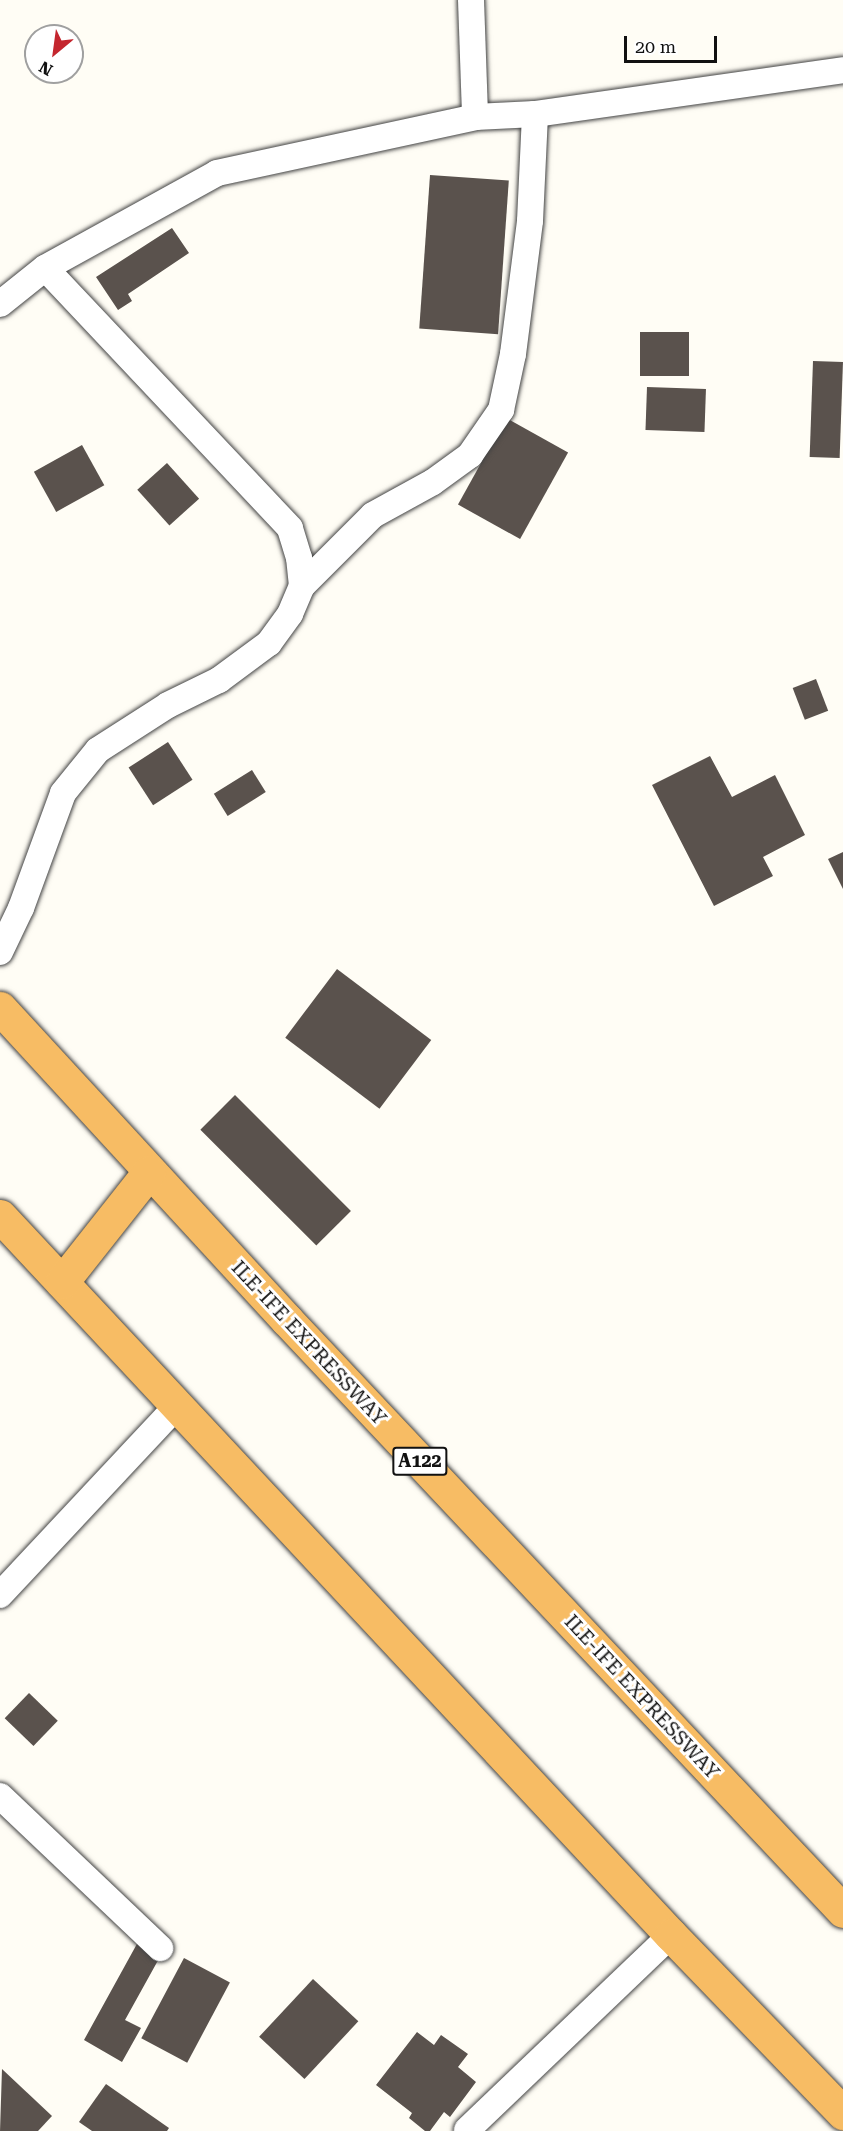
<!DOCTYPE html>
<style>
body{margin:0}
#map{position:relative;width:843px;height:2131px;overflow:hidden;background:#fffdf5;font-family:"Roboto Serif",serif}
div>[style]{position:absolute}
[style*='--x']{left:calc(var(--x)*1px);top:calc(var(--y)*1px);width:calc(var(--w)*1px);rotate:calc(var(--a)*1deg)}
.building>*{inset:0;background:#5a524d;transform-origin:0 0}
.roads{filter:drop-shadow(0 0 2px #444) drop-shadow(0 0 2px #444)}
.minor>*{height:26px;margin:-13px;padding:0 13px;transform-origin:13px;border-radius:13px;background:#fff}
.trunk>*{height:33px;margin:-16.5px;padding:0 16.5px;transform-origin:16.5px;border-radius:16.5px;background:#f7bc64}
span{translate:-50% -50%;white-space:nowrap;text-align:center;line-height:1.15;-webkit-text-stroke:6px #fff;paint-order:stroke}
.shield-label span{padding:2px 4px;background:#fff;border:2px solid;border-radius:4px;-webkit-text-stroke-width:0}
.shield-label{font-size:18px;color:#111;font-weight:700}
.street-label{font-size:20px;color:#111}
.north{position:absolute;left:24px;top:24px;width:60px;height:60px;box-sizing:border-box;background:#fff;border:2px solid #a0a0a0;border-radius:50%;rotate:209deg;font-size:16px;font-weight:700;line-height:24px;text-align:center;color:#111}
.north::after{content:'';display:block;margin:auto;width:21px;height:27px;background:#c4262e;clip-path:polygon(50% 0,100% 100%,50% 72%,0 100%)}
.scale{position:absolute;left:624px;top:36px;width:93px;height:27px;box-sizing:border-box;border:3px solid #111;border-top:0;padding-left:8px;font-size:18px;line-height:21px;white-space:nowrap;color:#111;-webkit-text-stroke:4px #fff;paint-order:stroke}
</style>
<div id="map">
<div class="building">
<div style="left:430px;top:175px;width:79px;height:154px;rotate:4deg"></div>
<div style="clip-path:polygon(172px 228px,189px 253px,128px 294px,132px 301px,118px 310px,96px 277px)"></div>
<div style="left:640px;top:332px;width:49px;height:44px"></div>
<div style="left:813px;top:361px;width:30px;height:96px;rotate:2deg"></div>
<div style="left:647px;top:387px;width:59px;height:43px;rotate:2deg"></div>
<div style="left:506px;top:418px;width:71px;height:99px;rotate:29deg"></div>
<div style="left:82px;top:445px;width:46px;height:55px;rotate:61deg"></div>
<div style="left:167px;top:463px;width:48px;height:40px;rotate:48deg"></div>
<div style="left:816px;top:679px;width:34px;height:25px;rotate:69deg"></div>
<div style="left:168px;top:742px;width:45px;height:47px;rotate:57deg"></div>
<div style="clip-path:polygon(710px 756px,732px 797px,775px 775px,805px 835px,763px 857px,773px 876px,714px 906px,652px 785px)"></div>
<div style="left:252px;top:770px;width:26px;height:45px;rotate:58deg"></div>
<div style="clip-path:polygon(843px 852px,843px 889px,828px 859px)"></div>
<div style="left:337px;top:969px;width:118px;height:86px;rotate:37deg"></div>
<div style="left:235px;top:1095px;width:164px;height:49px;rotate:45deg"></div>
<div style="left:29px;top:1693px;width:40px;height:35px;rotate:44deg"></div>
<div style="clip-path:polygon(138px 1942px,161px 1955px,125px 2020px,141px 2028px,122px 2062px,84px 2040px)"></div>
<div style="left:184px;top:1958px;width:52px;height:91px;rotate:28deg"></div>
<div style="left:313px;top:1979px;width:62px;height:79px;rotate:43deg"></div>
<div style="clip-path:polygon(417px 2032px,434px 2045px,441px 2035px,468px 2054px,458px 2067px,476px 2082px,450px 2117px,444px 2112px,430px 2131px,425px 2131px,409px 2118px,412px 2113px,376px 2085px)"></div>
<div style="clip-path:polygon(2px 2069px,52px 2116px,38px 2131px,0 2131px)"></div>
<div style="clip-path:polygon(106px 2084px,169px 2128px,167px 2131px,92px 2131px,79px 2122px)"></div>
</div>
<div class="roads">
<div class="minor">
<div style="--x:471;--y:0;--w:117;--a:88"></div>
<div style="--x:0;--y:304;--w:58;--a:-38.7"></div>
<div style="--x:45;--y:268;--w:196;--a:-28.9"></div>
<div style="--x:217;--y:173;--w:264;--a:-12.2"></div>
<div style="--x:475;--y:117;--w:60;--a:-2.9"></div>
<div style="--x:535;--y:114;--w:311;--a:-8.1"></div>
<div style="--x:302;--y:586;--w:100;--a:-45"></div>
<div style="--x:373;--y:515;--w:68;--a:-28.8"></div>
<div style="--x:433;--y:482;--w:46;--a:-36.1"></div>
<div style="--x:470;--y:455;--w:55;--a:-55.4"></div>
<div style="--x:501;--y:410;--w:57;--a:-77.9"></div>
<div style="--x:513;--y:354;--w:134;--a:-82.7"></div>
<div style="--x:530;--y:221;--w:107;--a:-87.3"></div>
<div style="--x:0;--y:952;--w:49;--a:-64.5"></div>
<div style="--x:21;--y:908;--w:122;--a:-69.9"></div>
<div style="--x:63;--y:793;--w:55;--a:-50.9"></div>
<div style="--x:98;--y:750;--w:83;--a:-32.7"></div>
<div style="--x:168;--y:705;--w:57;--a:-26.1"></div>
<div style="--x:219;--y:680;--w:62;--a:-36.5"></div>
<div style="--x:269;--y:643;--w:36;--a:-54"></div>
<div style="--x:290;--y:614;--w:30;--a:-67"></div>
<div style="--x:302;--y:586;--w:28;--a:-96"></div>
<div style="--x:299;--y:558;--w:31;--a:-107"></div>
<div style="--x:290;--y:528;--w:357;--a:-133.3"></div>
<div style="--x:0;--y:1595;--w:260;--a:-46.9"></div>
<div style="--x:0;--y:1796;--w:221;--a:43.5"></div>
<div style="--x:467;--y:2130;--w:282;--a:-43.7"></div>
</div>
<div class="trunk">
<div style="--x:0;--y:1008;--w:423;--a:47.4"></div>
<div style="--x:286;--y:1319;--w:813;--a:46.74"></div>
<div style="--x:0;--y:1216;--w:983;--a:46.98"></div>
<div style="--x:671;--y:1935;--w:248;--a:46"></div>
<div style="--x:62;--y:1282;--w:140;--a:-51.7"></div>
</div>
</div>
<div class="shield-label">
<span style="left:420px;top:1461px">A122</span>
</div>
<div class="street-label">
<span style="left:309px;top:1343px;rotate:47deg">ILE-IFE EXPRESSWAY</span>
<span style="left:642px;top:1697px;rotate:47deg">ILE-IFE EXPRESSWAY</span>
</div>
<div class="north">N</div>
<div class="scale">20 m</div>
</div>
